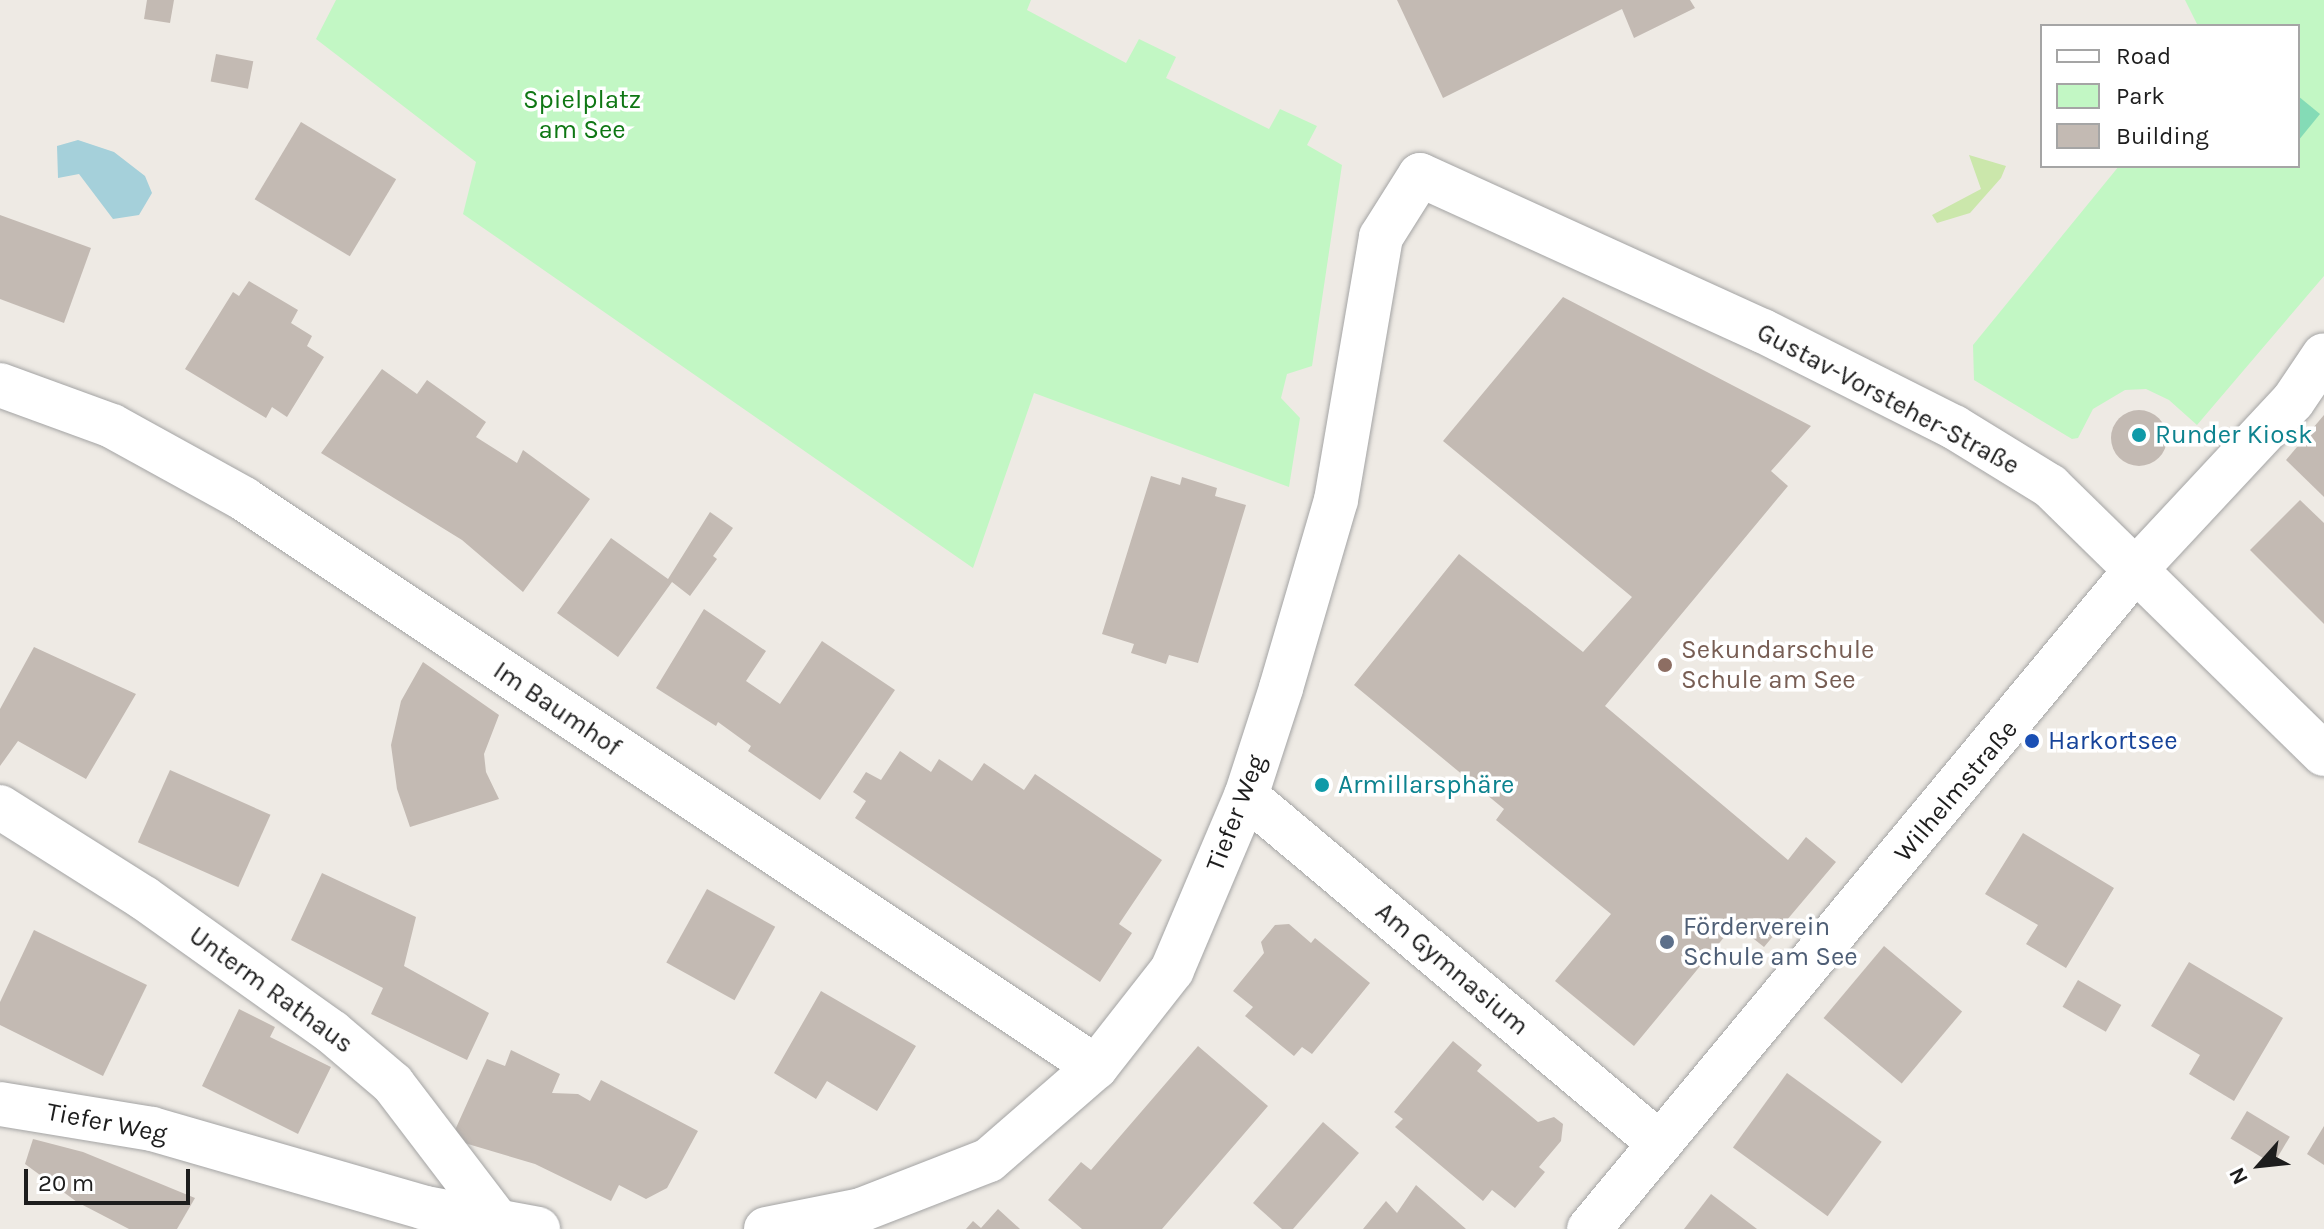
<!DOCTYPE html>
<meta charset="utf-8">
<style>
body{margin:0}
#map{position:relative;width:2324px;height:1229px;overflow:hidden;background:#eeeae4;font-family:Karla,sans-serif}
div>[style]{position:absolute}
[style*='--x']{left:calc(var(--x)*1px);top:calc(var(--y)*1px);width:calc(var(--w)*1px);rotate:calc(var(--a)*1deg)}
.grass>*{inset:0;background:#cbe7ab}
.park>*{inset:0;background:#c2f7c4}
.pitch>*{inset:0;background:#84dbb6}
.water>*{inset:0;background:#a5d0da}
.building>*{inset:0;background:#c3bab3;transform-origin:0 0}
.round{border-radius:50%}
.roads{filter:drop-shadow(0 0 2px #a4a4a4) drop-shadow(0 0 2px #a4a4a4)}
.street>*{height:44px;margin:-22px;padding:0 22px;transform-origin:22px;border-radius:22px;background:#fff}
.dots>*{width:22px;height:22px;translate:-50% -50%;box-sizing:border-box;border:4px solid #fff;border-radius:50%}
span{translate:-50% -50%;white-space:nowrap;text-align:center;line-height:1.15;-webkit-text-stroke:7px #fff;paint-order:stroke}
.park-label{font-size:26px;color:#0f7714}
.street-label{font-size:26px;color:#1d1d1d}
.culture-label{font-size:26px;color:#0d838f}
.left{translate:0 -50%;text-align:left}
.education-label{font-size:26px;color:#785e54}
.transit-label{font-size:26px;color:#164399}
.service-label{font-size:26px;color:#4e5e75}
.legend{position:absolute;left:2040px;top:24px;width:260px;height:144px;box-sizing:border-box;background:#fff;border:2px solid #a5a5a5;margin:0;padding:10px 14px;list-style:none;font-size:24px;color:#1d1d1d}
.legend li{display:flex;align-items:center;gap:16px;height:40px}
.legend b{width:40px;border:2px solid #a5a5a5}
.north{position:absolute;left:2220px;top:1125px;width:80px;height:80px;-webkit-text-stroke:6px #fff;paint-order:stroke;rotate:243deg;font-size:22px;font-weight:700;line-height:32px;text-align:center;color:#1d1d1d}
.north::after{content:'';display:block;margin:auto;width:28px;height:36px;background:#1d1d1d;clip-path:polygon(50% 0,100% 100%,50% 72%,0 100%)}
.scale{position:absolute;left:24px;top:1169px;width:166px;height:36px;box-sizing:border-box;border:4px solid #1d1d1d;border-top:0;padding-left:10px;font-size:24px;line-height:28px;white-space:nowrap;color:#1d1d1d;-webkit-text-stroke:6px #fff;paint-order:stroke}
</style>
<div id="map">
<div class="grass">
<div style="clip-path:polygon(1969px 155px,2006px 166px,2001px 178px,1970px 213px,1937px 223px,1932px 215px,1981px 189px)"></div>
</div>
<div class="park">
<div style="clip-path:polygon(336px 0,1031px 0,1027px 10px,1126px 63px,1139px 39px,1176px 57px,1166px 78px,1269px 129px,1280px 109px,1317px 126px,1307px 145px,1342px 165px,1312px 366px,1287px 374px,1281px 398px,1300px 418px,1289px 487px,1034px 393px,973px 568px,463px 214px,476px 162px,316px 39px)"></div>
<div style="clip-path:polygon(2185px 0,2324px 0,2324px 276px,2197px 425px,2169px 400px,2146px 389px,2125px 390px,2093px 409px,2078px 438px,2072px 439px,1974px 380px,1973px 345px,2119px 166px,2298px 166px,2298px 26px,2198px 26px)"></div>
</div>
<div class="pitch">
<div style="clip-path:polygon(2298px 96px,2320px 114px,2298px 141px)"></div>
</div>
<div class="water">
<div style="clip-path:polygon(78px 140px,114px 152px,145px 176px,152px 193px,139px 215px,113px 219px,79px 174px,58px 178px,57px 146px)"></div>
</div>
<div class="building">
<div style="clip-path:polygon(147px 0,174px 0,170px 23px,144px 19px)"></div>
<div style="clip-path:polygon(1397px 0,1690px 0,1695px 8px,1634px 38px,1622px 9px,1443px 98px)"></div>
<div style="left:216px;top:54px;width:38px;height:28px;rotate:11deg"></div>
<div style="left:301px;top:122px;width:111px;height:90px;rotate:31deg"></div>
<div style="clip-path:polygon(0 215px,91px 248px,64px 323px,0 299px)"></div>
<div style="clip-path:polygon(249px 281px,298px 310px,291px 323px,312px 336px,307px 346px,324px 357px,287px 417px,272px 407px,266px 418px,185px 369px,233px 292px,239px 296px)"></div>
<div style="clip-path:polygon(1563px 297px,1811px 426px,1771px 471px,1788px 486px,1605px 706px,1788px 860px,1806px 837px,1836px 862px,1764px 947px,1735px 924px,1634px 1046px,1555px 981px,1611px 914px,1496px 820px,1504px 809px,1354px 685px,1459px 554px,1583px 652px,1632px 597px,1443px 441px)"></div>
<div style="clip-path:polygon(382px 369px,417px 394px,427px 380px,486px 422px,476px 437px,517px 463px,523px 450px,590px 499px,523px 592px,462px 540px,321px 453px)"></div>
<div class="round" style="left:2111px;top:410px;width:56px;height:56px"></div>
<div style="clip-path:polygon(2324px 415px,2324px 497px,2286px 460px)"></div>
<div style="clip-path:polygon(1151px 476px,1180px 485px,1182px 477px,1217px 488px,1215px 496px,1246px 505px,1198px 663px,1169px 655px,1166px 664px,1131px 653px,1134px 644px,1102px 634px)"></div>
<div style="clip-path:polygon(2300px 500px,2324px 523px,2324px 624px,2250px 550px)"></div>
<div style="clip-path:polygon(710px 512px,733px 528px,713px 556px,717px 559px,690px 596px,672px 582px,618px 657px,557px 613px,611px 538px,668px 579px)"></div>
<div style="clip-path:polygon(704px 609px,766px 651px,746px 681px,780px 704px,822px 641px,895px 690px,820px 800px,748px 751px,751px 746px,718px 722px,716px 726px,656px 688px)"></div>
<div style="clip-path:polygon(34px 647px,136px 694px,86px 779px,18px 741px,0 766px,0 709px)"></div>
<div style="clip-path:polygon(423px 662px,499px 715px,484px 754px,486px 772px,499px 799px,410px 827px,397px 789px,391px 745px,401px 701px)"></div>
<div style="clip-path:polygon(900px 751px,931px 772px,939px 759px,972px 781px,984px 763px,1024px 790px,1035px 774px,1162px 860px,1119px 924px,1132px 933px,1100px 982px,855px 818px,866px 801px,853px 792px,866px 772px,881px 780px)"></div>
<div style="left:170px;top:770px;width:110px;height:79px;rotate:24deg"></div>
<div style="clip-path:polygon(2023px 833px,2114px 888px,2066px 968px,2026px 944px,2038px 925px,1985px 894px)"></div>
<div style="clip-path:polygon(322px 873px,416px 917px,404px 966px,489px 1013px,467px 1060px,371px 1014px,383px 988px,291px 940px)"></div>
<div style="left:707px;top:889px;width:78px;height:84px;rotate:29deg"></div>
<div style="clip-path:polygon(1289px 924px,1311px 943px,1315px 938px,1370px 983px,1312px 1054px,1302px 1047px,1294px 1056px,1245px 1016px,1253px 1007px,1233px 991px,1264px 953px,1261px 942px,1275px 925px)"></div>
<div style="clip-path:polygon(34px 930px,147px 985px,103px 1076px,0 1025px,0 1002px)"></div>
<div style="left:1884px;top:946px;width:102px;height:94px;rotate:40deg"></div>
<div style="clip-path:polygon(2189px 962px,2283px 1018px,2234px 1101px,2189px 1074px,2200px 1055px,2151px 1026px)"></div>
<div style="left:2078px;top:980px;width:50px;height:31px;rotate:30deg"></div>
<div style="clip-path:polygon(821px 991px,916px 1046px,877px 1111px,827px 1081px,816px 1099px,774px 1073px)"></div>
<div style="clip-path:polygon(239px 1009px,275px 1027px,270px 1037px,331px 1067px,298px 1134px,202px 1086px)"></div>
<div style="clip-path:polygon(1453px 1041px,1482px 1065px,1477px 1071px,1538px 1122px,1554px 1117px,1563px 1124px,1561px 1141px,1539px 1167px,1545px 1172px,1515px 1208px,1492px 1190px,1483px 1201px,1395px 1127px,1403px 1119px,1394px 1112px)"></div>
<div style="clip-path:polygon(1198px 1046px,1268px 1106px,1162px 1229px,1082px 1229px,1048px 1200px,1081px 1162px,1091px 1170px)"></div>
<div style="clip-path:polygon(511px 1050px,560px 1074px,552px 1093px,578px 1094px,590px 1101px,601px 1080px,698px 1131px,667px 1188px,646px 1199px,619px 1185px,611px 1201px,535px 1164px,451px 1139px,487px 1059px,505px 1066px)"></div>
<div style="left:1787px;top:1073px;width:117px;height:92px;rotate:36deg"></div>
<div style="left:2247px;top:1111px;width:50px;height:32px;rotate:31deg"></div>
<div style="clip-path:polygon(1323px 1122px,1359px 1153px,1293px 1229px,1282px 1229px,1253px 1203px)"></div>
<div style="clip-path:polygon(2324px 1126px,2324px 1165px,2307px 1154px)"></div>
<div style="clip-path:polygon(33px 1139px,83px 1152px,195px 1198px,177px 1229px,129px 1229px,77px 1202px,25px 1164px)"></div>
<div style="clip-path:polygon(1416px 1185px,1466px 1229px,1363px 1229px,1386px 1201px,1397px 1213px)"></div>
<div style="clip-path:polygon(1711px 1194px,1757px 1229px,1684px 1229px)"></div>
<div style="clip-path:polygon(998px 1209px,1020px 1229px,966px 1229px,973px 1221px,981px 1228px)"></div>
</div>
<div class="roads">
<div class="street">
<div style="--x:0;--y:385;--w:119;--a:20.1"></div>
<div style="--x:112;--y:426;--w:151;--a:28.9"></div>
<div style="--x:244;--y:499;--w:1024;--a:33.69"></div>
<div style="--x:1246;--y:796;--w:538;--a:40.02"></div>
<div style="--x:0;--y:807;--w:170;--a:32.3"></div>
<div style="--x:144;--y:898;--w:231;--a:35.5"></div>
<div style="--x:332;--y:1032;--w:80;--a:40.4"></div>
<div style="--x:393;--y:1084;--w:173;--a:52.7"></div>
<div style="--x:0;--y:1104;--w:154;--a:9.3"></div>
<div style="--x:152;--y:1129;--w:284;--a:16.1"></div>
<div style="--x:425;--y:1208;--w:115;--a:10.5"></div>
<div style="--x:766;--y:1229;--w:97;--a:-11.3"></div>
<div style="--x:861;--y:1210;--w:137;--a:-21.3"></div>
<div style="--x:989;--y:1160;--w:142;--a:-41"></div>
<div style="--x:1096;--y:1067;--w:123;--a:-51.9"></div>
<div style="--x:1172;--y:970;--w:189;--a:-67"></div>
<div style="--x:1246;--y:796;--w:114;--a:-72"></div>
<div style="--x:1281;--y:688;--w:196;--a:-73.7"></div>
<div style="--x:1336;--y:500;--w:267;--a:-80.3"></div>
<div style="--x:1381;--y:237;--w:73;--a:-57.8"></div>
<div style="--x:1420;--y:175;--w:377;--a:24.5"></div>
<div style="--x:1763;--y:331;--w:214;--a:26.7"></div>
<div style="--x:1954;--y:427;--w:113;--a:31.6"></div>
<div style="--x:2050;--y:486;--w:383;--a:44.4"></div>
<div style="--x:1589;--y:1229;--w:860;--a:-50.33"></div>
<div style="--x:2138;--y:567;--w:227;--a:-47"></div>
<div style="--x:2293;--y:401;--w:55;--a:-56"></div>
</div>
</div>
<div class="dots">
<div style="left:2139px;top:435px;background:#0f9aa8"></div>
<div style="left:1665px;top:665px;background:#8d6e63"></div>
<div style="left:2032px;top:741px;background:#1a4fb4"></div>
<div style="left:1322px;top:785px;background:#0f9aa8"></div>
<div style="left:1667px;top:942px;background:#5c6f8a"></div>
</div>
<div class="park-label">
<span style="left:582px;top:115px">Spielplatz<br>am See</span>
</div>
<div class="street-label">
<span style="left:1888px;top:399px;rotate:28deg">Gustav-Vorsteher-Straße</span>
<span style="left:557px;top:709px;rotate:34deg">Im Baumhof</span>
<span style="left:1956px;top:791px;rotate:-50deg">Wilhelmstraße</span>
<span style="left:1236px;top:813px;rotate:-69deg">Tiefer Weg</span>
<span style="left:1452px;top:969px;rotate:40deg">Am Gymnasium</span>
<span style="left:271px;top:990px;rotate:36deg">Unterm Rathaus</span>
<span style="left:107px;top:1123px;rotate:11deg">Tiefer Weg</span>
</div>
<div class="culture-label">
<span class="left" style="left:2155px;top:435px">Runder Kiosk</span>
<span class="left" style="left:1338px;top:785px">Armillarsphäre</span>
</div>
<div class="education-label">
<span class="left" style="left:1681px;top:665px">Sekundarschule<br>Schule am See</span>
</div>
<div class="transit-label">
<span class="left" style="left:2048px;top:741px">Harkortsee</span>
</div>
<div class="service-label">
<span class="left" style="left:1683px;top:942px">Förderverein<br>Schule am See</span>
</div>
<ul class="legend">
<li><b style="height:10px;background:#fff"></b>Road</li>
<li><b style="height:22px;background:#c2f7c4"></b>Park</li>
<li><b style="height:22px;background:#c3bab3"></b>Building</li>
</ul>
<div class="north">N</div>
<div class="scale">20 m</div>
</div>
